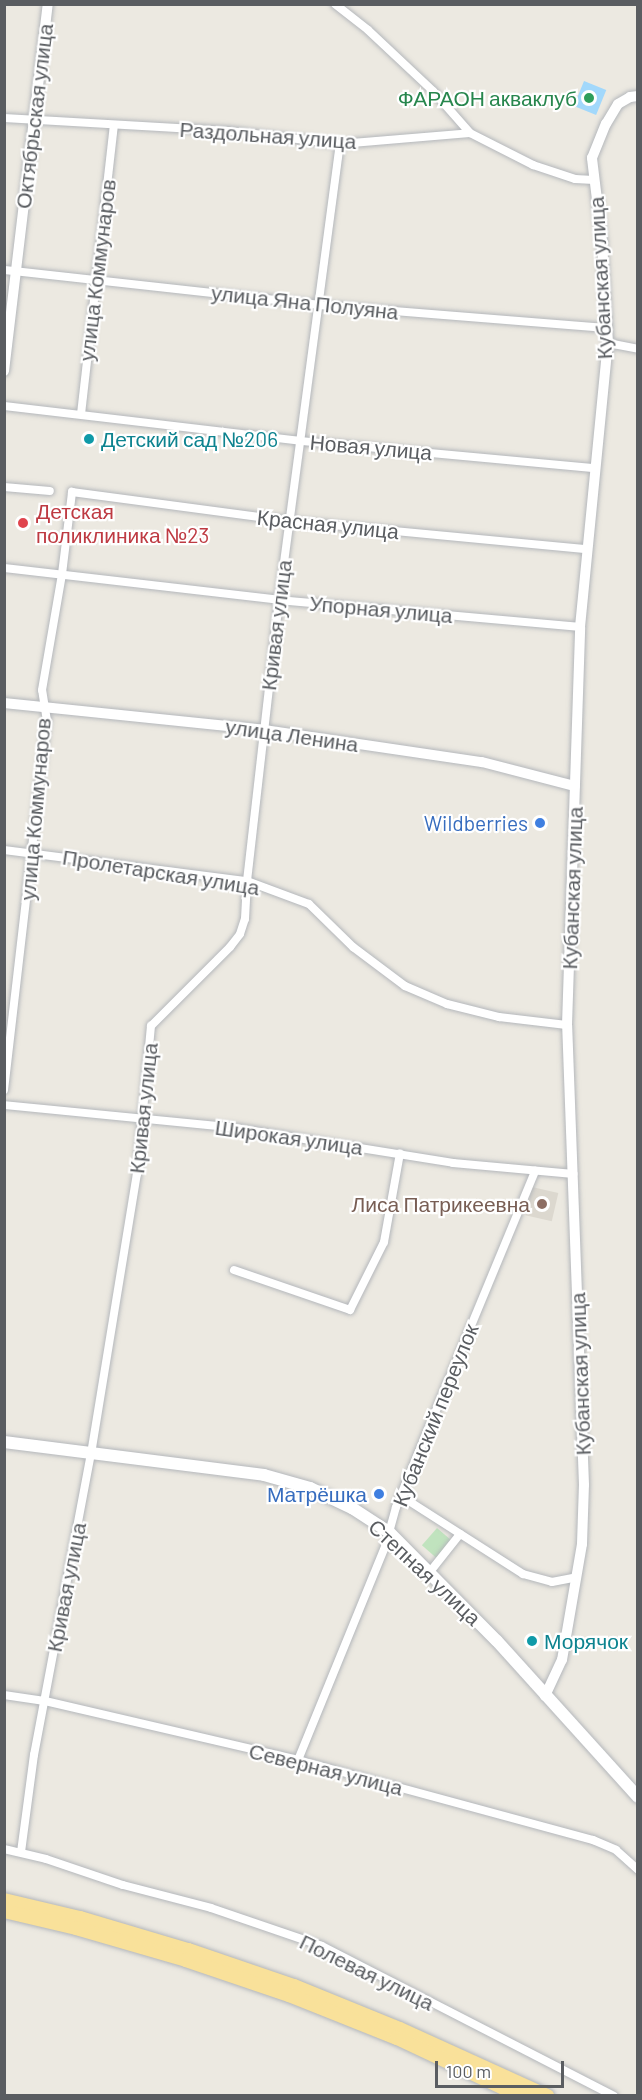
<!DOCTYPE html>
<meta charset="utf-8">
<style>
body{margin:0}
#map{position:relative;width:642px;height:2100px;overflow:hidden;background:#ece9e1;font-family:Barlow,sans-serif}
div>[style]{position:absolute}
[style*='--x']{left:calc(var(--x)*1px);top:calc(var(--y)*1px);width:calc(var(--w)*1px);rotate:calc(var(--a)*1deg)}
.education>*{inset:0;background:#dcd8cf;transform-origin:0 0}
.green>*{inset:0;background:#c0e3be;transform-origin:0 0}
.water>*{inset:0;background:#a2d8fb;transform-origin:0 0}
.roads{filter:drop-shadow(0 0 2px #b4b7bb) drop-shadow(0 0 2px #b4b7bb)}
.minor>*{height:8px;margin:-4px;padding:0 4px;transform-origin:4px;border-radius:4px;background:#fff}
.tertiary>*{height:10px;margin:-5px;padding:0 5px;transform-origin:5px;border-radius:5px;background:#fff}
.secondary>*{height:12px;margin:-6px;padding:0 6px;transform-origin:6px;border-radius:6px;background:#fff}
.trunk>*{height:14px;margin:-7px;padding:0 7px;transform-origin:7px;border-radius:7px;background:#f9e19a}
.dots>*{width:16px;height:16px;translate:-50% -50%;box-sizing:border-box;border:3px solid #fff;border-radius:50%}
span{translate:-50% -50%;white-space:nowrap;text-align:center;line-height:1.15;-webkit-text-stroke:4.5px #fff;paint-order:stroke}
.leisure-label{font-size:21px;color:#27864d}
.right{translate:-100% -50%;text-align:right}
.street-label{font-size:21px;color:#5a5d61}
.culture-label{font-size:21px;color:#0d838f}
.left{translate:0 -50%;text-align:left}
.health-label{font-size:21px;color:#be3a42}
.shop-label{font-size:21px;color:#366cbe}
.education-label{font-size:21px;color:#785e54}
.frame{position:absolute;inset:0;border:6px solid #5a5d61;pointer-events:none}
.scale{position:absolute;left:435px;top:2061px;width:129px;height:27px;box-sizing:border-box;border:3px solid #5a5d61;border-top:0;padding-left:8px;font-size:18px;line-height:21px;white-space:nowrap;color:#5a5d61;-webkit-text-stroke:4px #fff;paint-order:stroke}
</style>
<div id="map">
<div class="education">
<div style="left:532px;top:1187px;width:27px;height:29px;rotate:13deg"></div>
</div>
<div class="green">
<div style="left:437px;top:1528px;width:20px;height:23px;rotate:41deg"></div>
</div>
<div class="water">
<div style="left:584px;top:81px;width:24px;height:27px;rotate:22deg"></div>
</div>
<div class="roads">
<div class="minor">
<div style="--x:335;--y:4;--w:42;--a:38.2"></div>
<div style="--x:368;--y:30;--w:89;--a:43.2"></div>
<div style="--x:433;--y:91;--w:56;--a:48.6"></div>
<div style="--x:4;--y:118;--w:225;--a:3.3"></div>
<div style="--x:229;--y:131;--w:112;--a:6.7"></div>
<div style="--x:340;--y:144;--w:130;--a:-4.8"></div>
<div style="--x:470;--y:133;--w:71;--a:26.9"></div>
<div style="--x:533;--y:165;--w:44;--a:18.4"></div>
<div style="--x:575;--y:179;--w:19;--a:3"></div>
<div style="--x:4;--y:270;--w:317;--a:6.3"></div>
<div style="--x:319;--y:305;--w:288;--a:4.6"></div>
<div style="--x:608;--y:343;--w:31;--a:11"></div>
<div style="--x:4;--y:406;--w:299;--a:6.7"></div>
<div style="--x:301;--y:441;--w:294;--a:5.3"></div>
<div style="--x:81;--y:414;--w:290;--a:-83.5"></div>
<div style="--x:4;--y:487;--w:46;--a:5"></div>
<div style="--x:4;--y:568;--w:277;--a:6.6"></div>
<div style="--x:279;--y:600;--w:302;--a:5.1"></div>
<div style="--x:4;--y:850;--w:245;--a:7.3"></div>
<div style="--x:247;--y:881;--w:66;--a:20.4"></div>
<div style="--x:309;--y:904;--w:62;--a:44.3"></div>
<div style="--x:353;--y:947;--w:65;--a:36.9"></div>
<div style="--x:405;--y:986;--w:46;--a:23.2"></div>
<div style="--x:447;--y:1004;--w:54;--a:14"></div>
<div style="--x:499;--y:1017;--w:68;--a:6.7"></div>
<div style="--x:4;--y:1090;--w:371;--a:-83.4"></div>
<div style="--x:47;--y:721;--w:31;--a:-99"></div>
<div style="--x:42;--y:690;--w:118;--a:-80.2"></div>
<div style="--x:62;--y:574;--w:83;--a:-83"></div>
<div style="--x:72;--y:492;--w:219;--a:7.6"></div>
<div style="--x:289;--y:521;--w:298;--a:5.4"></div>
<div style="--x:4;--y:1105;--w:226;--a:5.6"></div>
<div style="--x:229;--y:1127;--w:227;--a:9.1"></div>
<div style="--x:453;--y:1163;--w:121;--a:5.2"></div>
<div style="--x:234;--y:1270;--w:123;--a:19"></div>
<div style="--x:350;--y:1310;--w:76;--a:-63.4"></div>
<div style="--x:384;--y:1242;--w:90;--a:-79.8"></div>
<div style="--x:401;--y:1496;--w:145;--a:32.6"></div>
<div style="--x:523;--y:1574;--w:30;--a:15"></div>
<div style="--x:552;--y:1582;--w:25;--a:-11"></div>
<div style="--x:429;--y:1573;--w:50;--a:-51.5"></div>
<div style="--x:4;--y:1695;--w:41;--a:8.3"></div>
<div style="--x:45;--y:1701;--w:260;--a:13.1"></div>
<div style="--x:298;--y:1760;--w:306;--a:15.2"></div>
<div style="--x:593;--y:1840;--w:25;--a:23"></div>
<div style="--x:616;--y:1850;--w:30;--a:42"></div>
<div style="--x:298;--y:1760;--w:230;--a:-67.8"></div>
<div style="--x:385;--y:1547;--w:41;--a:-74.6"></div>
<div style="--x:396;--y:1507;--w:364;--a:-67.5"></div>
<div style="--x:4;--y:1849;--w:43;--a:13.4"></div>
<div style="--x:46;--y:1859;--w:81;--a:18.7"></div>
<div style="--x:123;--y:1885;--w:91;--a:14.6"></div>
<div style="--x:211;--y:1908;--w:117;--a:18.9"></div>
<div style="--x:322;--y:1946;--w:328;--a:27.2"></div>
<div style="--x:21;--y:1852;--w:98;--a:-82.4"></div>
<div style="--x:34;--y:1755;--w:306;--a:-79.3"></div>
<div style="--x:91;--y:1454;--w:284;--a:-80.7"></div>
<div style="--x:137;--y:1174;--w:149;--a:-84.6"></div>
<div style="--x:151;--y:1026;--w:112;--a:-45"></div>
<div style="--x:230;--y:947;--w:16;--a:-52"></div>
<div style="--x:240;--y:934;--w:16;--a:-72"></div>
<div style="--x:245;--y:919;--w:38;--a:-87"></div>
<div style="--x:247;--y:881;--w:283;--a:-83.5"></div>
<div style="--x:279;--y:600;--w:460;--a:-82.4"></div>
</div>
<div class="tertiary">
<div style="--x:4;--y:371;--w:370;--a:-83.2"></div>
<div style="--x:4;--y:703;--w:261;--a:5.9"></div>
<div style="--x:264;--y:730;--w:220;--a:8.4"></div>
<div style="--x:482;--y:762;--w:96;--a:14.5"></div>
<div style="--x:545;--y:1696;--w:40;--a:-65"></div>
<div style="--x:562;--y:1660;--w:118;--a:-80.2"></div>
<div style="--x:582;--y:1544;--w:59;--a:-88.1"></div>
<div style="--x:584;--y:1485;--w:460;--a:-92.1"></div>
<div style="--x:567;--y:1025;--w:398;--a:-88.1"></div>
<div style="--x:580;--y:627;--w:285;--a:-84.4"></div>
<div style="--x:608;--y:343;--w:102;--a:-93.4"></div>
<div style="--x:602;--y:241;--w:84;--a:-96.9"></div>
<div style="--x:592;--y:158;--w:37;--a:-68"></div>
<div style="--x:606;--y:124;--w:23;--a:-59"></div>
<div style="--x:618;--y:104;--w:14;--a:-30"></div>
<div style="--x:630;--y:97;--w:8;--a:-7"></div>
</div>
<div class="secondary">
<div style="--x:4;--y:1442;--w:262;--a:7.2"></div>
<div style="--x:264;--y:1475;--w:48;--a:15.8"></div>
<div style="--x:310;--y:1488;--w:47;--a:25.5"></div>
<div style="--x:352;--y:1508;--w:44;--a:33"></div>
<div style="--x:389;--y:1532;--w:153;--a:45.3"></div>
<div style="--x:497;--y:1641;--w:210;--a:47.9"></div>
</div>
<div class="trunk">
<div style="--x:4;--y:1900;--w:78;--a:13.3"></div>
<div style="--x:80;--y:1918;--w:113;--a:16.5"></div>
<div style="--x:188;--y:1950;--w:112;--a:18.8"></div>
<div style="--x:294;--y:1986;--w:114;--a:22.1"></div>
<div style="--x:400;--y:2029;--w:162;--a:24.5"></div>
<div style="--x:4;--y:1911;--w:74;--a:13.3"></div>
<div style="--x:76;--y:1928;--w:115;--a:16.2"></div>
<div style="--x:186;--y:1960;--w:109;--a:18.8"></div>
<div style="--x:289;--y:1995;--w:116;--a:21.7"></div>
<div style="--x:397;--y:2038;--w:137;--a:25.1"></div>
</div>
</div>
<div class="dots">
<div style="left:589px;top:98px;background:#2e9e5b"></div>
<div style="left:89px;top:439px;background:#0f9aa8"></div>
<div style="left:23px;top:523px;background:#e0444e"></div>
<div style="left:540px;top:823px;background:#3f7fe0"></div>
<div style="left:542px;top:1204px;background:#8d6e63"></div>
<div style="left:379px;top:1494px;background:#3f7fe0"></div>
<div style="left:532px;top:1641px;background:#0f9aa8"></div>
</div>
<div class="leisure-label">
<span class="right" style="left:577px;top:98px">ФАРАОН акваклуб</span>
</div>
<div class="street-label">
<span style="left:34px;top:116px;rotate:-83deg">Октябрьская улица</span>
<span style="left:268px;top:135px;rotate:4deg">Раздольная улица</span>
<span style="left:97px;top:270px;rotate:-83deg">улица Коммунаров</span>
<span style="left:600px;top:278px;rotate:-93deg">Кубанская улица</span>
<span style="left:305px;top:302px;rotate:6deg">улица Яна Полуяна</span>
<span style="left:371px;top:447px;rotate:5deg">Новая улица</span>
<span style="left:328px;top:524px;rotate:6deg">Красная улица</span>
<span style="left:381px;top:609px;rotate:5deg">Упорная улица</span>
<span style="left:276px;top:625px;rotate:-83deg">Кривая улица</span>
<span style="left:292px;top:735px;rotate:8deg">улица Ленина</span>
<span style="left:35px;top:809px;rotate:-85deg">улица Коммунаров</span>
<span style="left:161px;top:872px;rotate:9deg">Пролетарская улица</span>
<span style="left:572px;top:888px;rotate:-88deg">Кубанская улица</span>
<span style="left:143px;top:1108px;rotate:-84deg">Кривая улица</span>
<span style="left:289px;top:1137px;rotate:8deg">Широкая улица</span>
<span style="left:580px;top:1374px;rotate:-92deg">Кубанская улица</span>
<span style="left:435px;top:1415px;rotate:-68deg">Кубанский переулок</span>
<span style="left:425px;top:1572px;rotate:43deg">Степная улица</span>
<span style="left:66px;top:1587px;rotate:-79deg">Кривая улица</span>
<span style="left:326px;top:1769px;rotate:14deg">Северная улица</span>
<span style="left:367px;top:1972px;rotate:26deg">Полевая улица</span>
</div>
<div class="culture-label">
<span class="left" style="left:101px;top:439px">Детский сад №206</span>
<span class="left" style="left:544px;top:1641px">Морячок</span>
</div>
<div class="health-label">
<span class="left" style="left:36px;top:523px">Детская<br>поликлиника №23</span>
</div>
<div class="shop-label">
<span class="right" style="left:528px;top:823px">Wildberries</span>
<span class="right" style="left:367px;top:1494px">Матрёшка</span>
</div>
<div class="education-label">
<span class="right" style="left:530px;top:1204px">Лиса Патрикеевна</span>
</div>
<div class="frame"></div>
<div class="scale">100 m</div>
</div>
